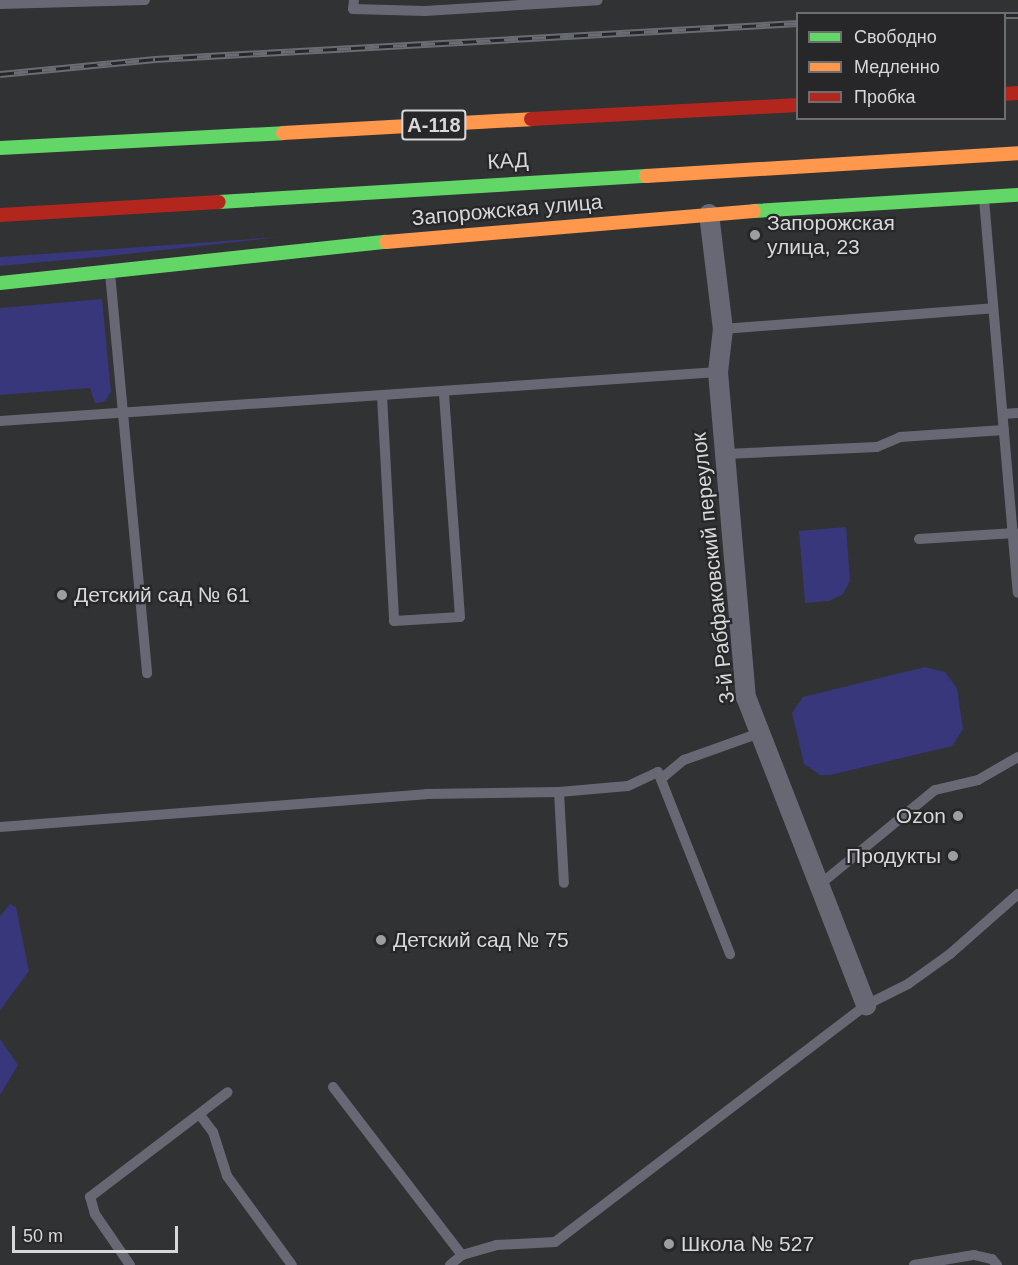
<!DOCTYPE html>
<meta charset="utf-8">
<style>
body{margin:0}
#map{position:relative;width:1018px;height:1265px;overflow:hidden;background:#313233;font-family:Helvetica,sans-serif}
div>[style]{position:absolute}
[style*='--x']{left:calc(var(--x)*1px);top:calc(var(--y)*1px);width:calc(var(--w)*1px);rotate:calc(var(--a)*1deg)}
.green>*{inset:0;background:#38377c}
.lane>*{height:10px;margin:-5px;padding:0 5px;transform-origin:5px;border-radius:5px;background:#676874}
.street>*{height:20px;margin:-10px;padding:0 10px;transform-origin:10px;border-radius:10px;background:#676874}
.fast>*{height:14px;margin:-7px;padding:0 7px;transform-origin:7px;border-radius:7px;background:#63d668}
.slow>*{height:14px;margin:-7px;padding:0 7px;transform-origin:7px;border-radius:7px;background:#ff974d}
.jam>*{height:14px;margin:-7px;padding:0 7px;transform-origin:7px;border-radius:7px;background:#b3261e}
.rail>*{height:7px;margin-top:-3.5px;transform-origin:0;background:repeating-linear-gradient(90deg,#27272a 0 14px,#6a6c74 0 28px);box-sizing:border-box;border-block:2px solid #6a6c74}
.dots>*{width:16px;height:16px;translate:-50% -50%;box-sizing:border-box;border:3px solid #27272a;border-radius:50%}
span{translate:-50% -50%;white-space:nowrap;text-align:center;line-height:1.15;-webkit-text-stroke:4.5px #27272a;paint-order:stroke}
.shield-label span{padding:2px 4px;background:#27272a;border:2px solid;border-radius:4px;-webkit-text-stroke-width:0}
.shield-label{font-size:20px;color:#d7d8d9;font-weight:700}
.street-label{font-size:21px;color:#d7d8d9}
.poi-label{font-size:21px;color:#d7d8d9}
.left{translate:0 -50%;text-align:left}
.right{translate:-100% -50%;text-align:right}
.legend{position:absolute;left:796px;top:12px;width:210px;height:108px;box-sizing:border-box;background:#27272a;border:2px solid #6d6e70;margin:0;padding:8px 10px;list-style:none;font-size:18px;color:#d7d8d9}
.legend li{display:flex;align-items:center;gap:12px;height:30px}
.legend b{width:30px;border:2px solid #6d6e70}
.scale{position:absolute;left:12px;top:1226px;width:166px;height:27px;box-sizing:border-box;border:3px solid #d7d8d9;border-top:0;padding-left:8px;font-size:18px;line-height:21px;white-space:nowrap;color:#d7d8d9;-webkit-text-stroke:4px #27272a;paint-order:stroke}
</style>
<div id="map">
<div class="green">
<div style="clip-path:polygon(280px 237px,109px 256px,0 266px,0 257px)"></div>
<div style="clip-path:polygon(102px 299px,111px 392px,104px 402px,95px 403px,90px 388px,0 395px,0 308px)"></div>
<div style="clip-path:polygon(846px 527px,850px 581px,843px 594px,829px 601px,805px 603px,799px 531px)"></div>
<div style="clip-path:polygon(925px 667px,945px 672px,957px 688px,963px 729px,952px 746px,830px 775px,820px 775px,804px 764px,792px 713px,803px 697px)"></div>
<div style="clip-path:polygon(10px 904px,16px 907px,29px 971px,0 1010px,0 916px)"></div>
<div style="clip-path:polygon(0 1039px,18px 1065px,0 1095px)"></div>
</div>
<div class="lane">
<div style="--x:354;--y:0;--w:9;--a:96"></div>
<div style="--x:353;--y:9;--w:72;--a:1.6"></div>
<div style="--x:425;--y:11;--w:173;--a:-3.6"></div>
<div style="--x:0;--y:4;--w:145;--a:-1.6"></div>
<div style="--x:984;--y:199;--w:395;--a:85.1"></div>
<div style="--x:110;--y:273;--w:402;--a:84.7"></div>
<div style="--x:723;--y:329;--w:271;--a:-4.4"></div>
<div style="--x:382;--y:396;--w:225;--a:86.9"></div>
<div style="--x:394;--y:621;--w:66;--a:-3.5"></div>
<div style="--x:460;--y:617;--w:226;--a:-94.1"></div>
<div style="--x:1003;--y:414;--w:15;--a:-4"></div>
<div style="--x:0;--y:421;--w:720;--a:-3.9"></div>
<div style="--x:726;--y:454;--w:151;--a:-2.7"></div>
<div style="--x:877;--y:447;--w:25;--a:-23"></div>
<div style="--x:900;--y:437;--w:104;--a:-3.9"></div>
<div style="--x:919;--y:539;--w:96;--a:-3.6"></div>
<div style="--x:661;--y:779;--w:30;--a:-40"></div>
<div style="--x:684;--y:760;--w:81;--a:-19.6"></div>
<div style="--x:559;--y:792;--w:91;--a:86.9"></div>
<div style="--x:0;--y:827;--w:427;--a:-4.4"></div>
<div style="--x:426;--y:794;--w:133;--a:-0.9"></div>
<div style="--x:559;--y:792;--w:69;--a:-5"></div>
<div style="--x:628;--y:786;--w:33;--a:-25"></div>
<div style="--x:658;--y:772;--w:196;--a:68.4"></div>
<div style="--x:818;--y:886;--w:151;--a:-39.4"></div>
<div style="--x:935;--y:790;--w:44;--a:-13.1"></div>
<div style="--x:978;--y:780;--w:46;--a:-29.9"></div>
<div style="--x:333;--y:1087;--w:212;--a:52.5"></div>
<div style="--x:200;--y:1115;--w:21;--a:53"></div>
<div style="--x:213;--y:1132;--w:46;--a:72.3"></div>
<div style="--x:227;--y:1176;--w:110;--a:53.9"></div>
<div style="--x:130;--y:1265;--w:62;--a:-124.5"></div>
<div style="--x:95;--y:1214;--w:18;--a:-106"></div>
<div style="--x:90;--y:1197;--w:173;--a:-37.3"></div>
<div style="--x:450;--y:1265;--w:16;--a:-40"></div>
<div style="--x:462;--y:1255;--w:35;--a:-16"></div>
<div style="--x:496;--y:1245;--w:59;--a:-2.9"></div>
<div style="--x:555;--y:1242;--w:391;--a:-37.3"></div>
<div style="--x:866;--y:1005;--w:47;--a:-26.6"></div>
<div style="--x:908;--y:984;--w:52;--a:-35.5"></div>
<div style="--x:950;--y:954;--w:91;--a:-41.4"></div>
<div style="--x:914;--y:1265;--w:61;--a:-9.5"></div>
<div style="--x:974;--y:1255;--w:18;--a:13"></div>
<div style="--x:992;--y:1259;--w:8;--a:50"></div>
</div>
<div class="street">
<div style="--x:709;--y:214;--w:116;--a:83.1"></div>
<div style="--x:723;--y:329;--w:43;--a:96.6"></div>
<div style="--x:718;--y:372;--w:326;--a:85.1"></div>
<div style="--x:746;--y:697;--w:331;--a:68.7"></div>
</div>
<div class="fast">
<div style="--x:0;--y:148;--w:283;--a:-3"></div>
<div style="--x:219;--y:202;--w:428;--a:-3.5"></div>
<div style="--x:754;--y:211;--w:264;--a:-3.5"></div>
<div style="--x:0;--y:283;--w:388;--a:-6.1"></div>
</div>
<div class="slow">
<div style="--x:283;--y:133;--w:248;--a:-3.2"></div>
<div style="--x:646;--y:176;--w:373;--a:-3.5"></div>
<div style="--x:386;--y:242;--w:369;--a:-4.8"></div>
</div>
<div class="jam">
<div style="--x:1004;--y:94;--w:14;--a:-4"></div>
<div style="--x:531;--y:119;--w:267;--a:-3"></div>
<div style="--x:0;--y:215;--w:219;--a:-3.4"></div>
</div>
<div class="rail">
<div style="--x:1004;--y:15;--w:14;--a:0"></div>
<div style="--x:0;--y:74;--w:156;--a:-5.5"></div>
<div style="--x:155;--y:59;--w:644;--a:-3.2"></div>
</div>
<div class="dots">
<div style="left:755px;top:235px;background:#9d9e9f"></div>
<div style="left:62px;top:595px;background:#9d9e9f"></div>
<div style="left:958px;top:816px;background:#9d9e9f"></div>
<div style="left:953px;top:856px;background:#9d9e9f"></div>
<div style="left:381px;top:940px;background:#9d9e9f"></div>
<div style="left:669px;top:1244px;background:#9d9e9f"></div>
</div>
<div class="shield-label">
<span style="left:434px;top:125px">А-118</span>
</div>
<div class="street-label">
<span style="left:508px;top:161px;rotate:-3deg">КАД</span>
<span style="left:507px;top:210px;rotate:-5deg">Запорожская улица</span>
<span style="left:713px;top:568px;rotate:-96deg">3-й Рабфаковский переулок</span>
</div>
<div class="poi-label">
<span class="left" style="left:767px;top:235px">Запорожская<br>улица, 23</span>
<span class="left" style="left:74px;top:595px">Детский сад № 61</span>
<span class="right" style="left:946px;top:816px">Ozon</span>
<span class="right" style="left:941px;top:856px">Продукты</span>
<span class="left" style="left:393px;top:940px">Детский сад № 75</span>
<span class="left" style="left:681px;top:1244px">Школа № 527</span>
</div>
<ul class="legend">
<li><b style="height:8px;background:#63d668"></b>Свободно</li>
<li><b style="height:8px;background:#ff974d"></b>Медленно</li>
<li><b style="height:8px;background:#b3261e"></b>Пробка</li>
</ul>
<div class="scale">50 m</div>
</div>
